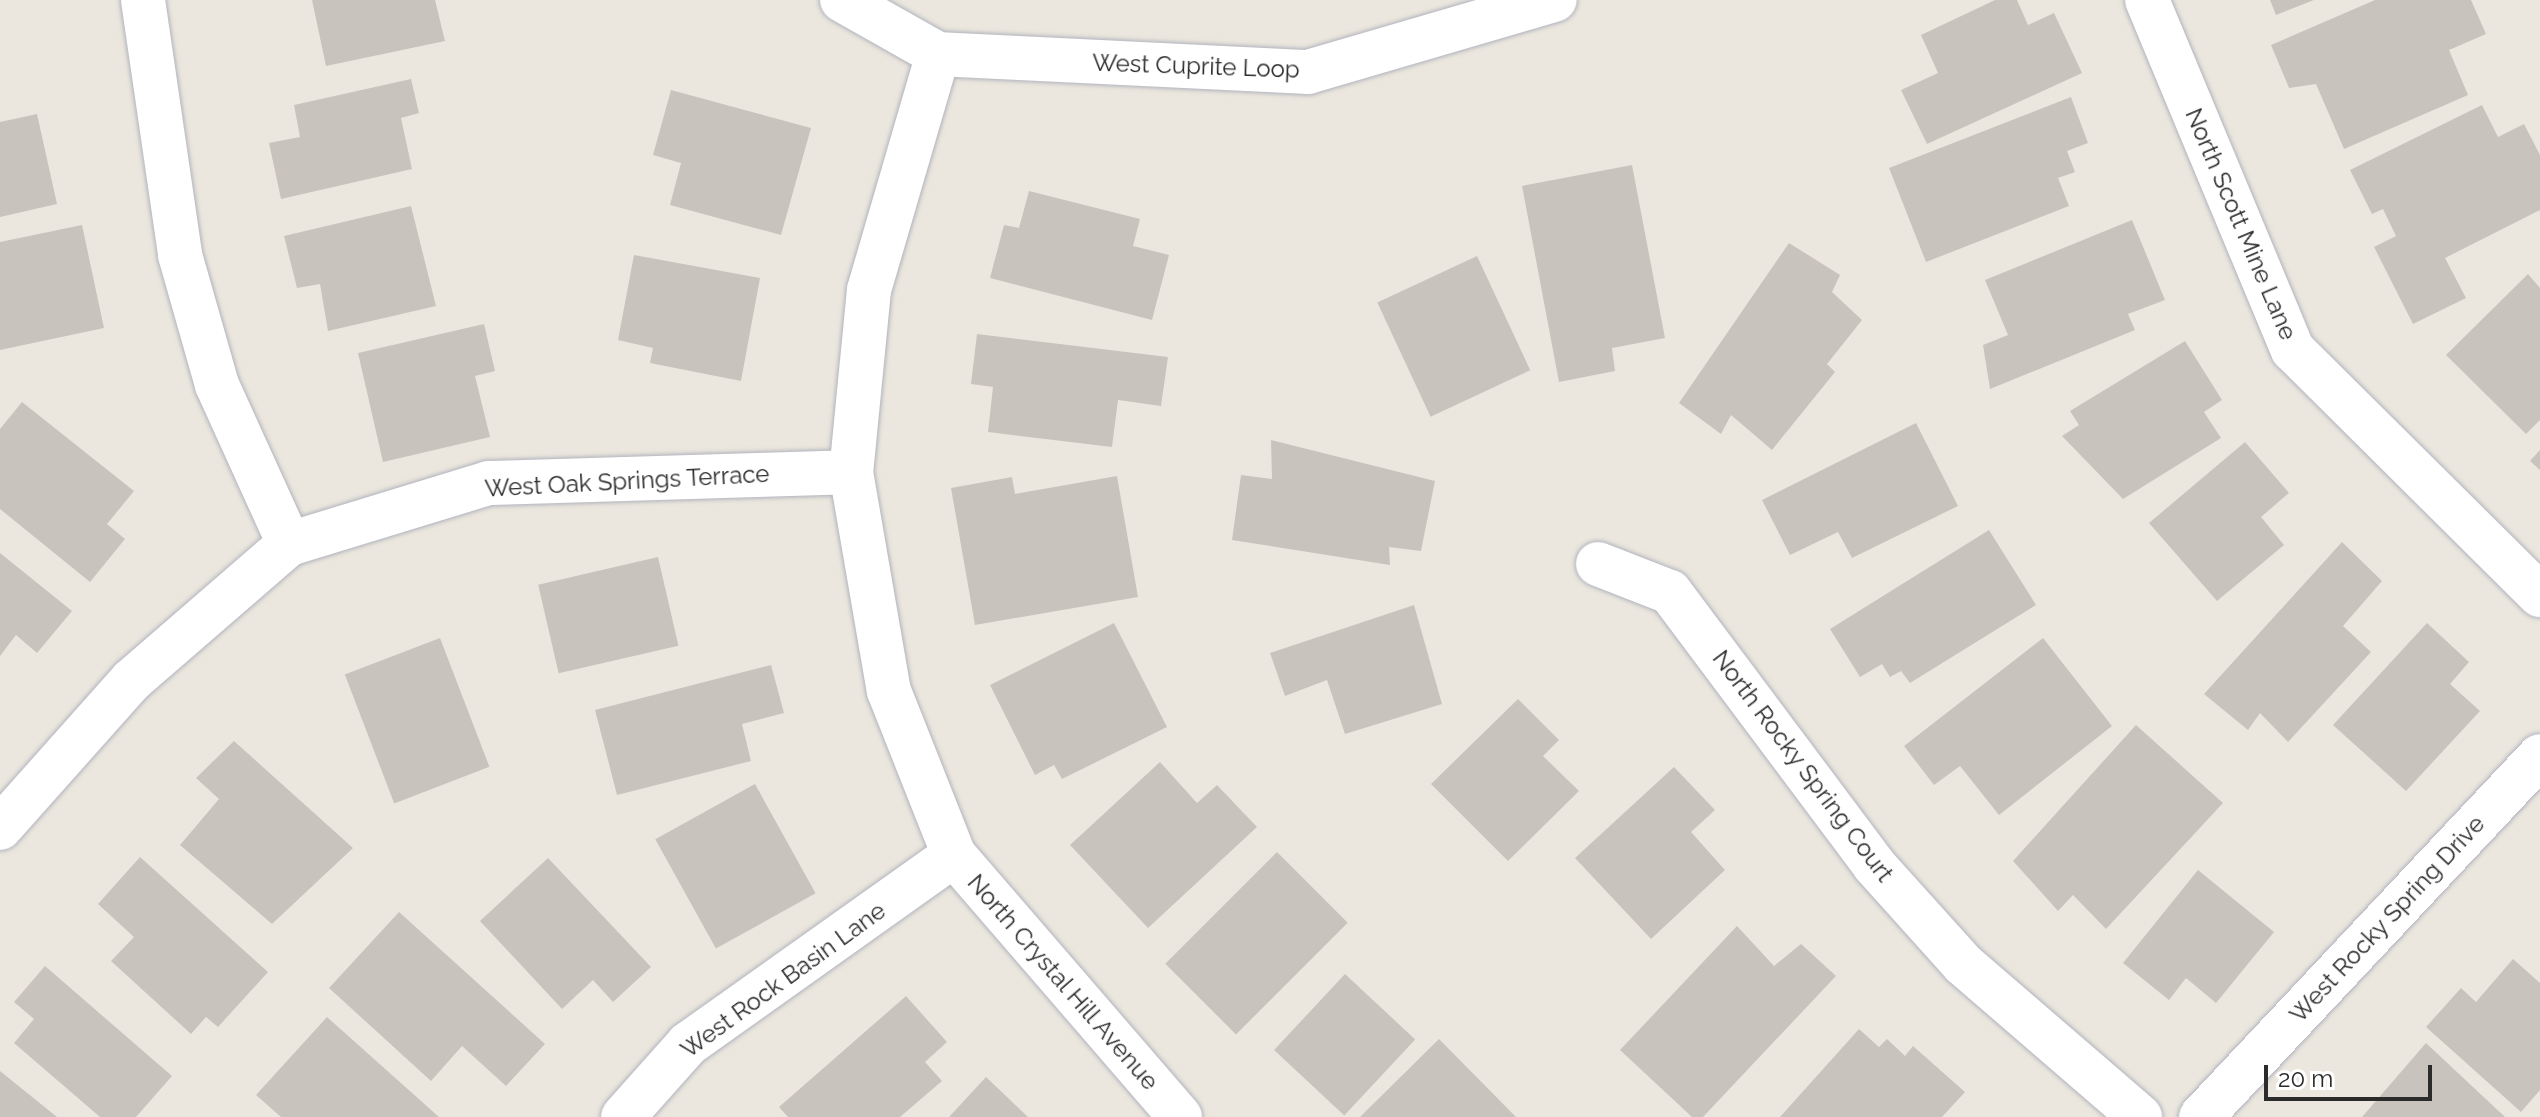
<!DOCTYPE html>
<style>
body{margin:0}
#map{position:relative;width:2540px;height:1117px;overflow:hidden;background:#ece7de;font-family:Raleway,sans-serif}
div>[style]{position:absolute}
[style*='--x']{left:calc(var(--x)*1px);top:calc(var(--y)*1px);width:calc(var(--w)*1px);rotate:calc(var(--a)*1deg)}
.building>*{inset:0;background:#c8c3bd;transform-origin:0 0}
.roads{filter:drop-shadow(0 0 2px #b1b4be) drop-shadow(0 0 2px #b1b4be)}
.minor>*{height:44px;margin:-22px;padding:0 22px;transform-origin:22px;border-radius:22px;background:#fff}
span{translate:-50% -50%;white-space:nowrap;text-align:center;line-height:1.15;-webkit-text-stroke:6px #fff;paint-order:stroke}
.street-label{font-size:24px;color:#2b2b2b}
.scale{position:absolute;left:2264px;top:1065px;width:168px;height:36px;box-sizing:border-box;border:4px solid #2b2b2b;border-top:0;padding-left:10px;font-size:24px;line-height:28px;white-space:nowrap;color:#2b2b2b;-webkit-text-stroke:6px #fff;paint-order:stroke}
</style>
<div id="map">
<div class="building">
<div style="clip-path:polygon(312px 0,435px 0,445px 41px,326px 66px)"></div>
<div style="clip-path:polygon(1995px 0,2017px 0,2028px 25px,2054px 13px,2082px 73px,1927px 144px,1901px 90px,1938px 73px,1921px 35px)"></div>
<div style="clip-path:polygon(2270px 0,2314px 0,2276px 15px)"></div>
<div style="clip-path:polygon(2375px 0,2471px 0,2486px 34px,2449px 50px,2468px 95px,2344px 149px,2316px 84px,2289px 88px,2271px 45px)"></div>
<div style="clip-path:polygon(411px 79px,419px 113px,401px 118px,412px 169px,281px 199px,269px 143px,300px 137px,294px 105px)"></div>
<div style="clip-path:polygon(671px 90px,811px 128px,781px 235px,670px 205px,681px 163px,653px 155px)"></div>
<div style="clip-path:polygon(2071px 97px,2088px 143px,2067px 151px,2075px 172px,2058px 178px,2069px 206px,1926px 262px,1889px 168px)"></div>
<div style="clip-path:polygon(2482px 105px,2498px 137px,2524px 124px,2540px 155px,2540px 210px,2445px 258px,2466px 298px,2413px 324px,2374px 247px,2396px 236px,2383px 209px,2372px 214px,2350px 170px)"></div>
<div style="clip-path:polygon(37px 114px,57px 204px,0 217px,0 122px)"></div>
<div style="clip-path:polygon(1632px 165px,1665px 338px,1612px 348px,1615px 371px,1559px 382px,1522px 186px)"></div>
<div style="clip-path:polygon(1029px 191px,1140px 219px,1133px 246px,1169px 255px,1152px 320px,990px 278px,1004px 225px,1019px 228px)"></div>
<div style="clip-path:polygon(411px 206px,436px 306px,328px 331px,320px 284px,297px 288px,284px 236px)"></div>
<div style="clip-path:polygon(2132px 220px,2165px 300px,2128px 314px,2135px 330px,1990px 389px,1983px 345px,2008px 335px,1985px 280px)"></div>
<div style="clip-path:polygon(82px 225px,104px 328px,0 350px,0 242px)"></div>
<div style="clip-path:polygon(1789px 243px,1840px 275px,1832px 292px,1862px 320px,1827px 364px,1835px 372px,1772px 450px,1731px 415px,1721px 434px,1679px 403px)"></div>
<div style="clip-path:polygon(634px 255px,760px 278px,741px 381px,650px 363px,653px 348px,618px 340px)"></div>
<div style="left:1477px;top:256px;width:126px;height:110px;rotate:65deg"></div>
<div style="clip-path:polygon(2528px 274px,2540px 288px,2540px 420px,2526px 434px,2446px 355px)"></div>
<div style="clip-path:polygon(484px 324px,495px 371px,475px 376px,490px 437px,383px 462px,358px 353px)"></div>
<div style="clip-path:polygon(977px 334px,1168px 357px,1161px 406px,1118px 400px,1112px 447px,988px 432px,993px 387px,971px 384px)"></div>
<div style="clip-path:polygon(2185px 341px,2222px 400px,2204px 412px,2221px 438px,2123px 499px,2062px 436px,2079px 425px,2070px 411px)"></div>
<div style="clip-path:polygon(22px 402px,134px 491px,107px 524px,125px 539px,90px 582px,0 509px,0 429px)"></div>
<div style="clip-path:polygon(1916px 423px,1958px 506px,1852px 558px,1838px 532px,1790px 555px,1762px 500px)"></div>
<div style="clip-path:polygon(1271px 440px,1435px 481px,1421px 551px,1389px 547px,1390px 565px,1232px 540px,1241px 475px,1272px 479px)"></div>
<div style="clip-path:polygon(2245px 442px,2289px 493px,2261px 517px,2284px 545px,2217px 601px,2149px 523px)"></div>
<div style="clip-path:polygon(2540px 450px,2540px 470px,2530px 461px)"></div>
<div style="clip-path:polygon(1117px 476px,1138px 597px,975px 625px,951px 488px,1012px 477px,1015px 494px)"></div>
<div style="clip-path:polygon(1989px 530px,2036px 605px,1910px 683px,1901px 671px,1890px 677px,1882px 664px,1860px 677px,1830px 629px)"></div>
<div style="clip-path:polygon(2342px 542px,2382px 581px,2343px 626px,2371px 652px,2288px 742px,2260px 713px,2248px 730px,2204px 694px)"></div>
<div style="clip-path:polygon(0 553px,72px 611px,37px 653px,16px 635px,0 656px)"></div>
<div style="left:658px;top:557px;width:91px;height:123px;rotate:77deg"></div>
<div style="clip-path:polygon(1414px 605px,1442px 704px,1345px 734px,1327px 680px,1285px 696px,1270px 653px)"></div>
<div style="clip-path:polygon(1114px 623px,1167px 727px,1062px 779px,1054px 765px,1035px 775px,990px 685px)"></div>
<div style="clip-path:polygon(2427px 623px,2469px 662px,2450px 684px,2480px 711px,2406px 791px,2333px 725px)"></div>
<div style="left:440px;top:638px;width:138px;height:102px;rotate:69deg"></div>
<div style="clip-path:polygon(2043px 638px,2112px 726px,1999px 815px,1960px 766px,1934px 785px,1904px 746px)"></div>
<div style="clip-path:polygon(771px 665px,784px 713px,742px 724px,751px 761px,617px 795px,595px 710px)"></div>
<div style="clip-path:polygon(1518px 699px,1559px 740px,1543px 756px,1579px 791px,1508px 861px,1431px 784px)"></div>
<div style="clip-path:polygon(2136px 725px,2223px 803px,2106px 929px,2073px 895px,2058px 911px,2013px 861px)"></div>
<div style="clip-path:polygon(234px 741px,353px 848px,272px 924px,180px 845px,219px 799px,196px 778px)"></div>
<div style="clip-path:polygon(1160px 762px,1197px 803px,1217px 785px,1257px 827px,1148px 928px,1070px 845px)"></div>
<div style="clip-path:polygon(1674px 767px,1715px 810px,1691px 832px,1725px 870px,1651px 939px,1575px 858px)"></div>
<div style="left:755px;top:784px;width:125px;height:114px;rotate:61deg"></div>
<div style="left:1277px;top:852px;width:100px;height:158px;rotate:45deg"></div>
<div style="clip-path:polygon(140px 857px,268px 972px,218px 1027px,206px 1017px,191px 1034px,111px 961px,134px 937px,98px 904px)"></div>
<div style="clip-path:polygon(548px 858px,651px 967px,613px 1002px,593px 980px,562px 1009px,480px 921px)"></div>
<div style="clip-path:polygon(2198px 870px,2274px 932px,2216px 1003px,2186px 978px,2169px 1000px,2123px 963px)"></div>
<div style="clip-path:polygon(399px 912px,545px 1044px,506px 1086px,462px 1046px,431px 1081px,329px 988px)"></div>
<div style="clip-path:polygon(1737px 926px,1774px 966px,1801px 944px,1836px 976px,1703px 1117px,1692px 1117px,1620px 1050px)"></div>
<div style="clip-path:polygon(2513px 959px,2540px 983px,2540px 1090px,2521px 1112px,2426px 1027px,2461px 988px,2476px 1002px)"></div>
<div style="clip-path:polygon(45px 966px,172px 1076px,136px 1117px,100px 1117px,14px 1043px,34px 1019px,14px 1002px)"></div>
<div style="left:1345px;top:974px;width:96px;height:104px;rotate:43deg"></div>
<div style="clip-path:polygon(906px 996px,947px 1042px,925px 1062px,942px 1081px,900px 1117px,788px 1117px,779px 1107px)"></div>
<div style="clip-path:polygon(327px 1017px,439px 1117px,281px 1117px,256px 1095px)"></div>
<div style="clip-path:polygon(1859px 1029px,1879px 1047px,1887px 1039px,1905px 1056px,1913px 1046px,1965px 1092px,1942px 1117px,1780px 1117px)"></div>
<div style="clip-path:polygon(1439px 1039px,1516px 1117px,1360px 1117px)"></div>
<div style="clip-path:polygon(2426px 1043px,2505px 1117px,2362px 1117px)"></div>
<div style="clip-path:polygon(0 1071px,57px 1117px,0 1117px)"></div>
<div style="clip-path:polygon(986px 1077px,1028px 1117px,949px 1117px)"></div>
</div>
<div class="roads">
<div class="minor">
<div style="--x:143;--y:0;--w:258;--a:81.7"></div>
<div style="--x:180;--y:255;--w:135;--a:74.1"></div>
<div style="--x:217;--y:385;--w:175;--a:65.6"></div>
<div style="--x:842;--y:0;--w:110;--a:29.4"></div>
<div style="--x:938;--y:54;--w:370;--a:2.8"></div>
<div style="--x:1308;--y:72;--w:257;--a:-16.3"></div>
<div style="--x:2147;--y:0;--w:379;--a:67.4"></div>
<div style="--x:2293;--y:350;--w:348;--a:44.8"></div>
<div style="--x:938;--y:54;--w:246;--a:106.3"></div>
<div style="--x:869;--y:290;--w:183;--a:95.6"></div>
<div style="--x:851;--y:472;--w:222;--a:80.2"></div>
<div style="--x:889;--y:691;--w:176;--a:68.4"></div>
<div style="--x:954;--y:855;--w:346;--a:49.2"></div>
<div style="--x:1598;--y:564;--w:77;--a:21.3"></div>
<div style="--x:1670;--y:592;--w:341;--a:53.2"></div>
<div style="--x:1874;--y:865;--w:133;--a:48"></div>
<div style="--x:1963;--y:964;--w:234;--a:40.8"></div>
<div style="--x:0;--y:828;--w:198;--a:-48.3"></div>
<div style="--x:132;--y:680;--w:208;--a:-40.9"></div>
<div style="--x:289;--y:544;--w:209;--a:-17"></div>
<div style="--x:489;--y:483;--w:362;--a:-1.7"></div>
<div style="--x:623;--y:1117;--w:98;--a:-48.3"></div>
<div style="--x:688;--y:1044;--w:326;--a:-35.4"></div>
<div style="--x:2201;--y:1117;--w:495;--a:-46.8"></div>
</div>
</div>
<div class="street-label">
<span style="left:1196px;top:66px;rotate:2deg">West Cuprite Loop</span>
<span style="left:2241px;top:224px;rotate:67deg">North Scott Mine Lane</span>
<span style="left:627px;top:481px;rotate:-3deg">West Oak Springs Terrace</span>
<span style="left:1803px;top:766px;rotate:53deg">North Rocky Spring Court</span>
<span style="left:2387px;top:919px;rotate:-47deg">West Rocky Spring Drive</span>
<span style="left:783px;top:980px;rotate:-36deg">West Rock Basin Lane</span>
<span style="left:1063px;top:982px;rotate:49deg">North Crystal Hill Avenue</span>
</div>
<div class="scale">20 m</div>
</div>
